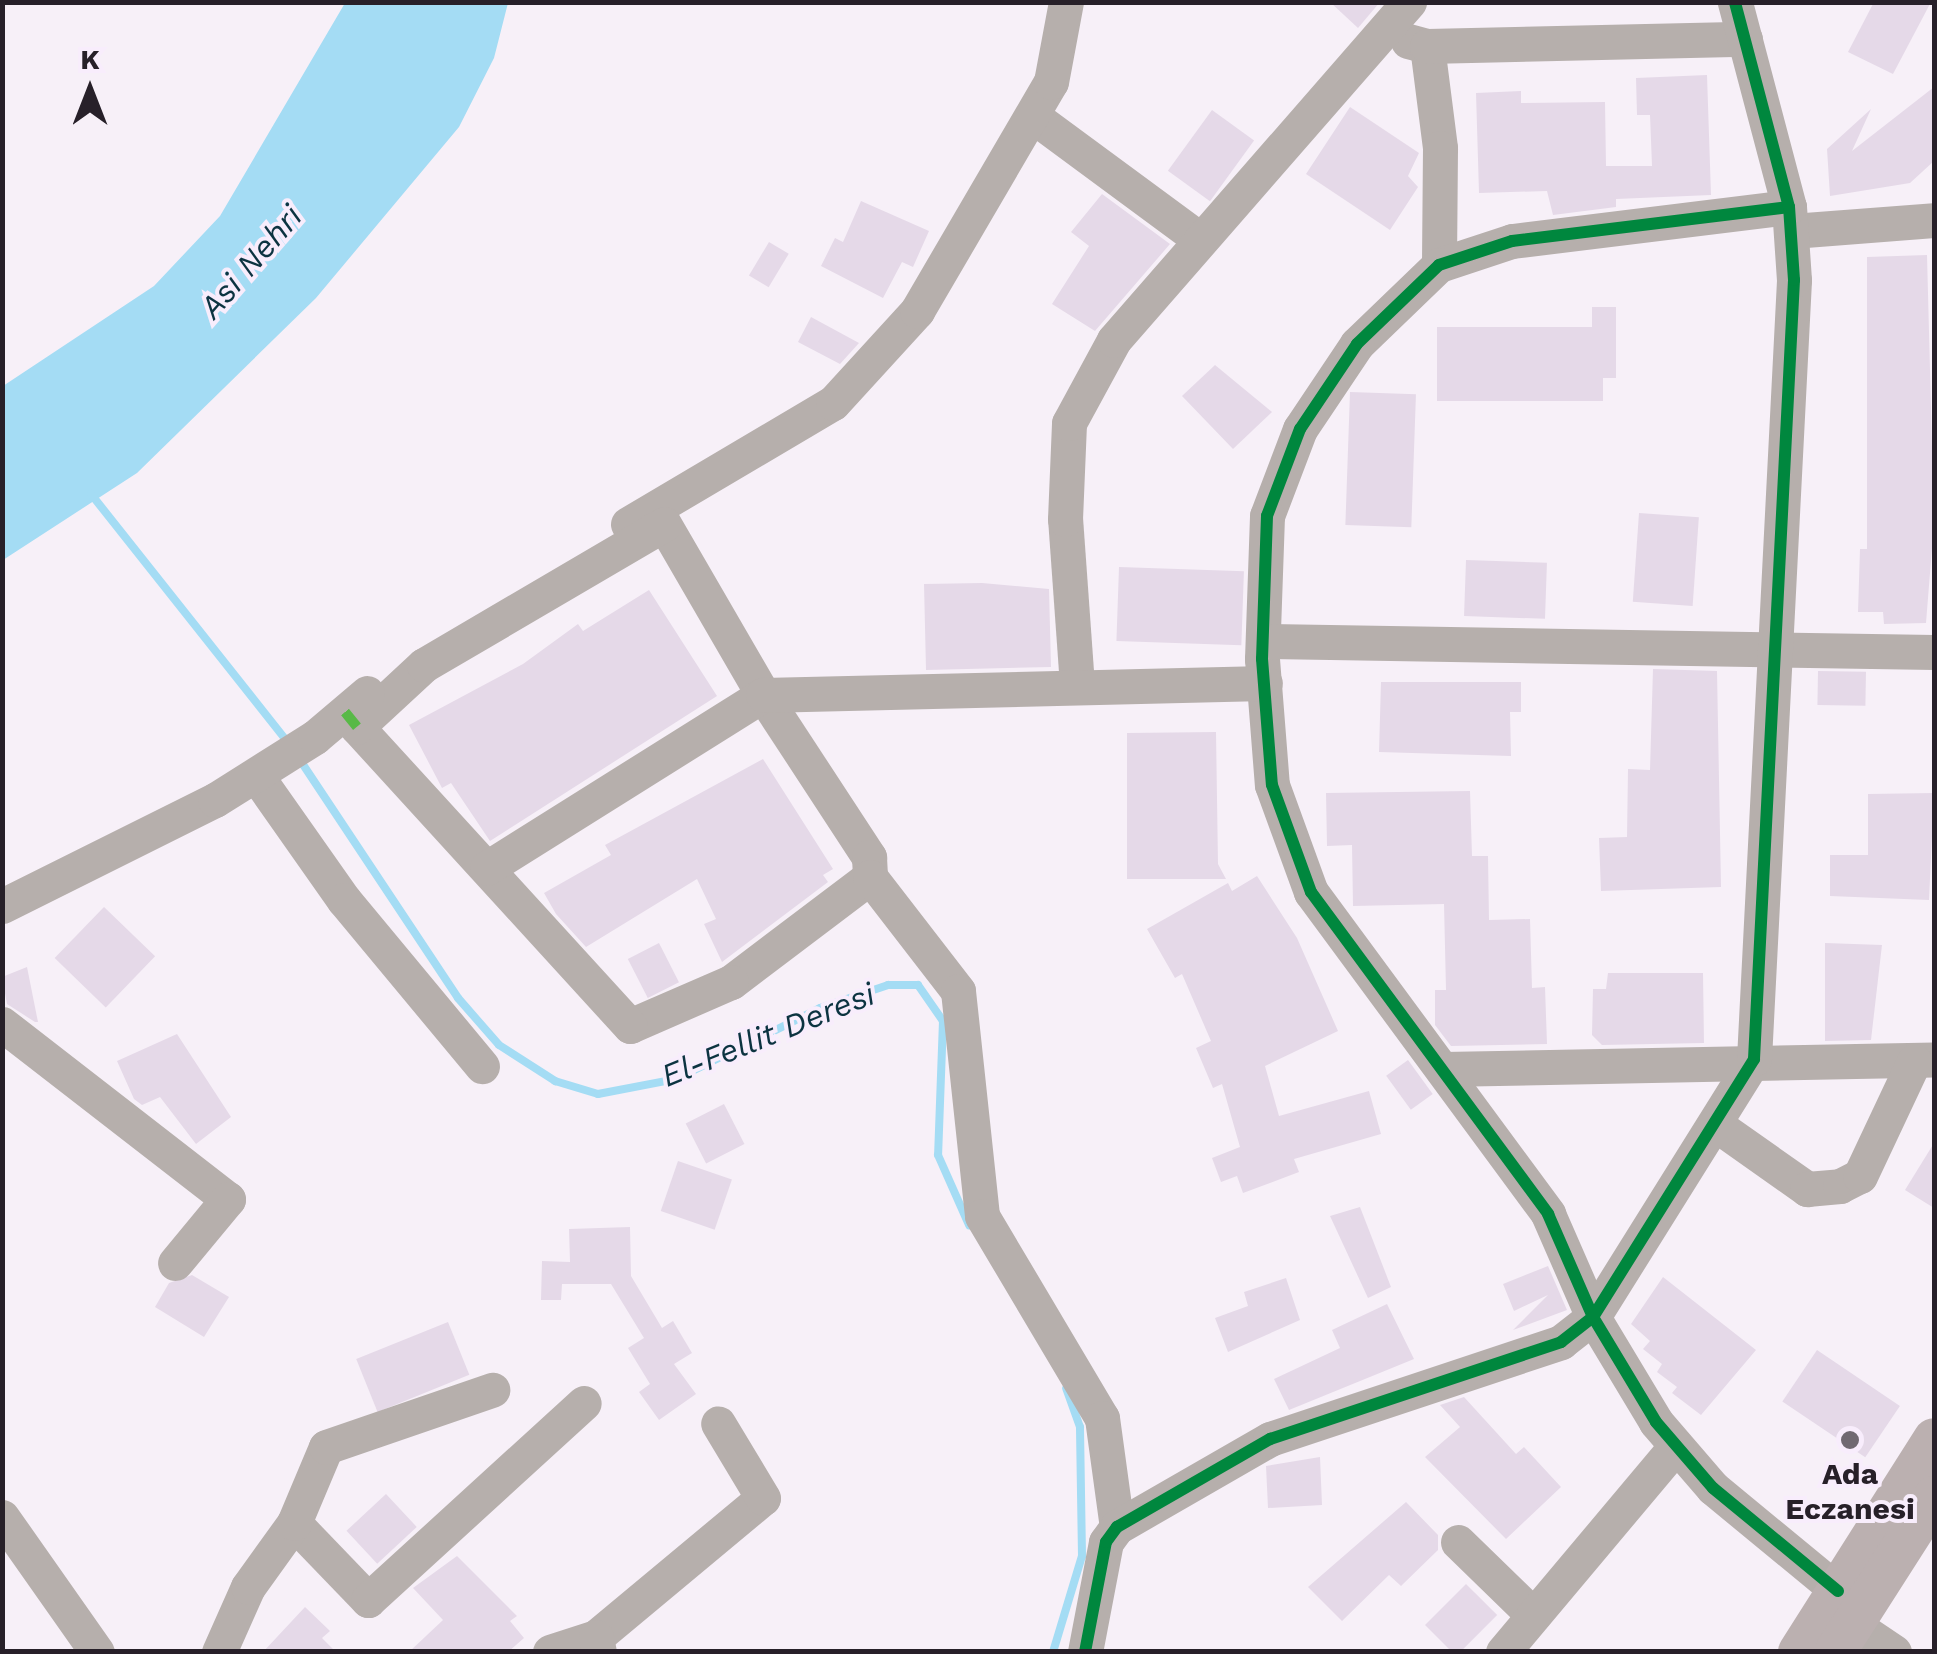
<!DOCTYPE html>
<style>
body{margin:0}
#map{position:relative;width:1937px;height:1654px;overflow:hidden;background:#f7f0f8;font-family:"Work Sans",sans-serif}
div>[style]{position:absolute}
[style*='--x']{left:calc(var(--x)*1px);top:calc(var(--y)*1px);width:calc(var(--w)*1px);rotate:calc(var(--a)*1deg)}
.water>*{inset:0;background:#a4dcf4}
.stream>*{height:8px;margin:-4px;padding:0 4px;transform-origin:4px;border-radius:4px;background:#a4dcf4}
.building>*{inset:0;background:#e5d9e8;transform-origin:0 0}
.minor>*{height:35px;margin:-17.5px;padding:0 17.5px;transform-origin:17.5px;border-radius:17.5px;background:#b6afac}
.major>*{height:42px;margin:-21px;padding:0 21px;transform-origin:21px;border-radius:21px;background:#bbb0b0}
.quiet>*{height:10px;margin-top:-5px;transform-origin:0;background:repeating-linear-gradient(90deg,#58b947 0 20px,transparent 0 30px)}
.cycleway>*{height:12px;margin:-6px;padding:0 6px;transform-origin:6px;border-radius:6px;background:#00873e}
.dots>*{width:28px;height:28px;translate:-50% -50%;box-sizing:border-box;border:5px solid #f8edfc;border-radius:50%}
span{translate:-50% -50%;white-space:nowrap;text-align:center;line-height:1.15;-webkit-text-stroke:8px #f8edfc;paint-order:stroke}
.poi-label{font-size:30px;color:#272029;font-weight:700}
.water-label{font-size:32px;color:#0c3341;font-style:italic}
.frame{position:absolute;inset:0;border:5px solid #272029;pointer-events:none}
.north{position:absolute;left:40px;top:40px;width:100px;height:100px;-webkit-text-stroke:8px #f8edfc;paint-order:stroke;rotate:0deg;font-size:28px;font-weight:700;line-height:40px;text-align:center;color:#272029}
.north::after{content:'';display:block;margin:auto;width:35px;height:45px;background:#272029;clip-path:polygon(50% 0,100% 100%,50% 72%,0 100%)}
</style>
<div id="map">
<div class="water">
<div style="clip-path:polygon(345px 3px,508px 3px,494px 58px,459px 127px,316px 298px,137px 473px,3px 560px,3px 386px,154px 286px,220px 216px)"></div>
</div>
<div class="stream">
<div style="--x:91;--y:494;--w:315;--a:51.6"></div>
<div style="--x:298;--y:757;--w:289;--a:56.4"></div>
<div style="--x:458;--y:998;--w:62;--a:48.9"></div>
<div style="--x:499;--y:1045;--w:67;--a:32.7"></div>
<div style="--x:555;--y:1081;--w:45;--a:16.8"></div>
<div style="--x:598;--y:1094;--w:79;--a:-10.9"></div>
<div style="--x:676;--y:1079;--w:161;--a:-26.2"></div>
<div style="--x:820;--y:1008;--w:72;--a:-18.7"></div>
<div style="--x:888;--y:985;--w:30;--a:0"></div>
<div style="--x:918;--y:985;--w:44;--a:55.2"></div>
<div style="--x:943;--y:1021;--w:134;--a:92.1"></div>
<div style="--x:938;--y:1155;--w:77;--a:66.1"></div>
<div style="--x:1053;--y:1652;--w:100;--a:-73.2"></div>
<div style="--x:1082;--y:1556;--w:129;--a:-90.9"></div>
<div style="--x:1080;--y:1427;--w:41;--a:-109.7"></div>
</div>
<div class="building">
<div style="clip-path:polygon(1330px 2px,1380px 2px,1358px 28px)"></div>
<div style="clip-path:polygon(1874px 2px,1931px 2px,1893px 74px,1848px 52px)"></div>
<div style="clip-path:polygon(1707px 75px,1711px 195px,1616px 199px,1616px 207px,1553px 215px,1547px 191px,1479px 193px,1476px 93px,1521px 91px,1521px 103px,1605px 102px,1606px 166px,1652px 166px,1650px 115px,1637px 115px,1636px 78px)"></div>
<div style="clip-path:polygon(1934px 87px,1934px 161px,1910px 183px,1830px 196px,1827px 149px,1871px 109px,1852px 151px)"></div>
<div style="clip-path:polygon(1350px 107px,1419px 153px,1408px 176px,1418px 187px,1390px 230px,1306px 174px)"></div>
<div style="left:1212px;top:110px;width:52px;height:75px;rotate:36deg"></div>
<div style="clip-path:polygon(1102px 194px,1170px 244px,1095px 331px,1052px 304px,1089px 246px,1071px 232px)"></div>
<div style="clip-path:polygon(861px 201px,929px 231px,913px 267px,902px 262px,883px 298px,821px 266px,835px 238px,843px 242px)"></div>
<div style="left:769px;top:242px;width:23px;height:39px;rotate:31deg"></div>
<div style="clip-path:polygon(1927px 255px,1934px 523px,1926px 623px,1884px 624px,1883px 612px,1858px 612px,1860px 549px,1867px 549px,1867px 257px)"></div>
<div style="clip-path:polygon(1592px 307px,1616px 307px,1616px 378px,1603px 378px,1603px 401px,1437px 401px,1437px 327px,1592px 327px)"></div>
<div style="clip-path:polygon(811px 317px,859px 343px,840px 364px,798px 342px)"></div>
<div style="clip-path:polygon(1215px 365px,1272px 412px,1233px 449px,1182px 396px)"></div>
<div style="left:1350px;top:392px;width:66px;height:133px;rotate:2deg"></div>
<div style="left:1639px;top:513px;width:60px;height:89px;rotate:4deg"></div>
<div style="left:1466px;top:560px;width:81px;height:56px;rotate:2deg"></div>
<div style="left:1119px;top:567px;width:125px;height:74px;rotate:2deg"></div>
<div style="clip-path:polygon(982px 583px,1049px 589px,1051px 667px,926px 670px,924px 584px)"></div>
<div style="clip-path:polygon(649px 590px,717px 696px,490px 841px,451px 783px,442px 788px,409px 725px,523px 664px,578px 624px,583px 631px)"></div>
<div style="clip-path:polygon(1653px 669px,1717px 671px,1721px 887px,1601px 891px,1599px 838px,1627px 837px,1628px 769px,1650px 770px)"></div>
<div style="left:1818px;top:671px;width:48px;height:34px;rotate:1deg"></div>
<div style="clip-path:polygon(1381px 682px,1521px 682px,1521px 712px,1510px 712px,1511px 756px,1379px 752px)"></div>
<div style="clip-path:polygon(1216px 732px,1218px 864px,1226px 879px,1127px 879px,1127px 733px)"></div>
<div style="clip-path:polygon(763px 759px,833px 869px,823px 875px,828px 882px,722px 962px,704px 924px,716px 919px,697px 879px,586px 947px,556px 914px,544px 893px,611px 855px,605px 845px)"></div>
<div style="clip-path:polygon(1470px 791px,1472px 856px,1488px 856px,1489px 920px,1530px 919px,1532px 988px,1545px 987px,1547px 1044px,1451px 1046px,1435px 1025px,1435px 990px,1446px 990px,1444px 904px,1353px 906px,1352px 845px,1327px 846px,1326px 793px)"></div>
<div style="clip-path:polygon(1934px 793px,1929px 900px,1830px 896px,1830px 855px,1868px 855px,1868px 794px)"></div>
<div style="clip-path:polygon(1257px 876px,1297px 938px,1338px 1031px,1265px 1066px,1279px 1116px,1369px 1091px,1381px 1134px,1294px 1159px,1299px 1172px,1243px 1193px,1237px 1176px,1221px 1182px,1212px 1158px,1240px 1147px,1222px 1084px,1213px 1088px,1196px 1048px,1211px 1041px,1182px 974px,1175px 978px,1147px 929px,1228px 883px,1232px 891px)"></div>
<div style="left:104px;top:907px;width:71px;height:71px;rotate:44deg"></div>
<div style="left:659px;top:943px;width:44px;height:35px;rotate:63deg"></div>
<div style="clip-path:polygon(1825px 943px,1882px 945px,1871px 1040px,1825px 1041px)"></div>
<div style="clip-path:polygon(27px 967px,38px 1022px,35px 1022px,7px 1004px,2px 977px)"></div>
<div style="clip-path:polygon(1608px 973px,1703px 973px,1704px 1043px,1602px 1045px,1592px 1035px,1593px 989px,1606px 989px)"></div>
<div style="clip-path:polygon(177px 1034px,231px 1117px,196px 1144px,160px 1097px,142px 1105px,134px 1099px,117px 1061px)"></div>
<div style="left:1408px;top:1060px;width:42px;height:27px;rotate:54deg"></div>
<div style="left:724px;top:1104px;width:45px;height:43px;rotate:63deg"></div>
<div style="clip-path:polygon(1934px 1143px,1934px 1208px,1905px 1190px)"></div>
<div style="left:678px;top:1161px;width:57px;height:53px;rotate:19deg"></div>
<div style="clip-path:polygon(1360px 1207px,1391px 1287px,1368px 1298px,1330px 1216px)"></div>
<div style="clip-path:polygon(630px 1227px,631px 1276px,662px 1328px,673px 1321px,692px 1353px,674px 1364px,696px 1394px,659px 1420px,639px 1392px,650px 1384px,628px 1348px,644px 1338px,611px 1284px,562px 1284px,561px 1300px,541px 1300px,542px 1261px,570px 1262px,569px 1229px)"></div>
<div style="clip-path:polygon(1548px 1266px,1567px 1310px,1513px 1330px,1548px 1295px,1514px 1311px,1503px 1284px)"></div>
<div style="clip-path:polygon(192px 1275px,229px 1297px,204px 1337px,155px 1307px,169px 1283px)"></div>
<div style="clip-path:polygon(1663px 1277px,1756px 1350px,1701px 1415px,1672px 1393px,1677px 1387px,1657px 1372px,1662px 1364px,1643px 1349px,1650px 1341px,1631px 1324px)"></div>
<div style="clip-path:polygon(1286px 1278px,1300px 1320px,1228px 1352px,1215px 1318px,1248px 1306px,1244px 1292px)"></div>
<div style="clip-path:polygon(1387px 1304px,1414px 1359px,1289px 1410px,1274px 1379px,1340px 1348px,1332px 1330px)"></div>
<div style="left:448px;top:1322px;width:57px;height:99px;rotate:68deg"></div>
<div style="left:1817px;top:1350px;width:100px;height:62px;rotate:34deg"></div>
<div style="clip-path:polygon(1464px 1397px,1516px 1454px,1524px 1447px,1561px 1487px,1506px 1539px,1425px 1457px,1460px 1427px,1440px 1405px)"></div>
<div style="clip-path:polygon(1320px 1457px,1322px 1505px,1268px 1508px,1266px 1466px)"></div>
<div style="left:386px;top:1494px;width:45px;height:54px;rotate:47deg"></div>
<div style="clip-path:polygon(1406px 1502px,1438px 1535px,1438px 1550px,1401px 1586px,1389px 1575px,1342px 1621px,1308px 1587px)"></div>
<div style="clip-path:polygon(457px 1556px,517px 1616px,510px 1621px,524px 1638px,508px 1652px,409px 1652px,443px 1620px,413px 1588px)"></div>
<div style="left:1466px;top:1584px;width:44px;height:58px;rotate:45deg"></div>
<div style="clip-path:polygon(305px 1607px,330px 1631px,322px 1638px,336px 1652px,263px 1652px)"></div>
</div>
<div class="minor">
<div style="--x:1408;--y:41;--w:20;--a:15"></div>
<div style="--x:1427;--y:46;--w:103;--a:82.7"></div>
<div style="--x:1440;--y:148;--w:117;--a:90.5"></div>
<div style="--x:1427;--y:46;--w:318;--a:-1.3"></div>
<div style="--x:1034;--y:117;--w:207;--a:36.4"></div>
<div style="--x:1789;--y:207;--w:279;--a:173"></div>
<div style="--x:1512;--y:241;--w:77;--a:161.8"></div>
<div style="--x:1439;--y:265;--w:114;--a:136.1"></div>
<div style="--x:1357;--y:344;--w:102;--a:123.8"></div>
<div style="--x:1300;--y:429;--w:93;--a:110.8"></div>
<div style="--x:1267;--y:516;--w:143;--a:92"></div>
<div style="--x:1262;--y:659;--w:126;--a:85.5"></div>
<div style="--x:1272;--y:785;--w:114;--a:70"></div>
<div style="--x:1311;--y:892;--w:400;--a:53.6"></div>
<div style="--x:1548;--y:1214;--w:112;--a:66.4"></div>
<div style="--x:1593;--y:1317;--w:122;--a:59"></div>
<div style="--x:1656;--y:1422;--w:87;--a:49.2"></div>
<div style="--x:1713;--y:1488;--w:162;--a:39.5"></div>
<div style="--x:1792;--y:231;--w:142;--a:-4.4"></div>
<div style="--x:628;--y:524;--w:238;--a:-30.6"></div>
<div style="--x:833;--y:403;--w:125;--a:-47.6"></div>
<div style="--x:917;--y:311;--w:265;--a:-59.7"></div>
<div style="--x:1051;--y:82;--w:81;--a:-79.4"></div>
<div style="--x:664;--y:524;--w:198;--a:59.9"></div>
<div style="--x:763;--y:695;--w:194;--a:56.8"></div>
<div style="--x:869;--y:857;--w:20;--a:87"></div>
<div style="--x:870;--y:877;--w:174;--a:142.9"></div>
<div style="--x:731;--y:982;--w:110;--a:156.5"></div>
<div style="--x:630;--y:1026;--w:405;--a:-132.4"></div>
<div style="--x:357;--y:727;--w:91;--a:-42.8"></div>
<div style="--x:424;--y:665;--w:278;--a:-30.4"></div>
<div style="--x:1263;--y:641;--w:671;--a:0.94"></div>
<div style="--x:1077;--y:685;--w:166;--a:-94.1"></div>
<div style="--x:1065;--y:519;--w:96;--a:-87.6"></div>
<div style="--x:1069;--y:423;--w:94;--a:-61.5"></div>
<div style="--x:1114;--y:340;--w:449;--a:-48.9"></div>
<div style="--x:256;--y:775;--w:153;--a:54.9"></div>
<div style="--x:344;--y:900;--w:216;--a:50.3"></div>
<div style="--x:487;--y:868;--w:326;--a:-32.1"></div>
<div style="--x:763;--y:695;--w:502;--a:-1.37"></div>
<div style="--x:870;--y:877;--w:144;--a:52.3"></div>
<div style="--x:958;--y:991;--w:226;--a:83.9"></div>
<div style="--x:982;--y:1216;--w:235;--a:59.3"></div>
<div style="--x:1102;--y:1418;--w:110;--a:82.2"></div>
<div style="--x:2;--y:906;--w:238;--a:-26.5"></div>
<div style="--x:215;--y:800;--w:118;--a:-32.2"></div>
<div style="--x:315;--y:737;--w:68;--a:-40.2"></div>
<div style="--x:2;--y:1024;--w:286;--a:37.8"></div>
<div style="--x:228;--y:1199;--w:83;--a:129.6"></div>
<div style="--x:1443;--y:1069;--w:491;--a:-1.1"></div>
<div style="--x:1715;--y:1124;--w:113;--a:35.2"></div>
<div style="--x:1807;--y:1189;--w:33;--a:-5"></div>
<div style="--x:1840;--y:1186;--w:22;--a:-27"></div>
<div style="--x:1860;--y:1176;--w:127;--a:-64.8"></div>
<div style="--x:2;--y:1517;--w:165;--a:54.9"></div>
<div style="--x:294;--y:1523;--w:107;--a:46.1"></div>
<div style="--x:368;--y:1600;--w:292;--a:-42.4"></div>
<div style="--x:1458;--y:1542;--w:105;--a:44.2"></div>
<div style="--x:1851;--y:1623;--w:52;--a:34"></div>
<div style="--x:596;--y:1637;--w:217;--a:-39.8"></div>
<div style="--x:763;--y:1498;--w:87;--a:-121"></div>
<div style="--x:219;--y:1652;--w:71;--a:-66"></div>
<div style="--x:248;--y:1587;--w:79;--a:-54.3"></div>
<div style="--x:294;--y:1523;--w:82;--a:-67.2"></div>
<div style="--x:326;--y:1447;--w:176;--a:-19"></div>
<div style="--x:550;--y:1652;--w:48;--a:-18.1"></div>
<div style="--x:596;--y:1637;--w:15;--a:79"></div>
<div style="--x:1085;--y:1652;--w:112;--a:-79.2"></div>
<div style="--x:1106;--y:1542;--w:19;--a:-54"></div>
<div style="--x:1117;--y:1527;--w:177;--a:-29.9"></div>
<div style="--x:1270;--y:1439;--w:307;--a:-18.4"></div>
<div style="--x:1561;--y:1342;--w:41;--a:-38"></div>
<div style="--x:1593;--y:1317;--w:304;--a:-58"></div>
<div style="--x:1754;--y:1059;--w:780;--a:-87.06"></div>
<div style="--x:1794;--y:280;--w:73;--a:-93.9"></div>
<div style="--x:1789;--y:207;--w:212;--a:-104.8"></div>
<div style="--x:1503;--y:1652;--w:269;--a:-50"></div>
</div>
<div class="major">
<div style="--x:1799;--y:1652;--w:252;--a:-57.6"></div>
<div style="--x:1835;--y:1652;--w:184;--a:-57.4"></div>
</div>
<div class="quiet">
<div style="--x:345;--y:712;--w:19;--a:51"></div>
</div>
<div class="cycleway">
<div style="--x:1789;--y:207;--w:279;--a:173"></div>
<div style="--x:1512;--y:241;--w:77;--a:161.8"></div>
<div style="--x:1439;--y:265;--w:114;--a:136.1"></div>
<div style="--x:1357;--y:344;--w:102;--a:123.8"></div>
<div style="--x:1300;--y:429;--w:93;--a:110.8"></div>
<div style="--x:1267;--y:516;--w:143;--a:92"></div>
<div style="--x:1262;--y:659;--w:126;--a:85.5"></div>
<div style="--x:1272;--y:785;--w:114;--a:70"></div>
<div style="--x:1311;--y:892;--w:400;--a:53.6"></div>
<div style="--x:1548;--y:1214;--w:112;--a:66.4"></div>
<div style="--x:1593;--y:1317;--w:122;--a:59"></div>
<div style="--x:1656;--y:1422;--w:87;--a:49.2"></div>
<div style="--x:1713;--y:1488;--w:162;--a:39.5"></div>
<div style="--x:1085;--y:1652;--w:112;--a:-79.2"></div>
<div style="--x:1106;--y:1542;--w:19;--a:-54"></div>
<div style="--x:1117;--y:1527;--w:177;--a:-29.9"></div>
<div style="--x:1270;--y:1439;--w:307;--a:-18.4"></div>
<div style="--x:1561;--y:1342;--w:41;--a:-38"></div>
<div style="--x:1593;--y:1317;--w:304;--a:-58"></div>
<div style="--x:1754;--y:1059;--w:780;--a:-87.06"></div>
<div style="--x:1794;--y:280;--w:73;--a:-93.9"></div>
<div style="--x:1789;--y:207;--w:212;--a:-104.8"></div>
</div>
<div class="dots">
<div style="left:1850px;top:1440px;background:#706971"></div>
</div>
<div class="poi-label">
<span style="left:1850px;top:1491px">Ada<br>Eczanesi</span>
</div>
<div class="water-label">
<span style="left:251px;top:262px;rotate:-49deg">Asi Nehri</span>
<span style="left:768px;top:1035px;rotate:-22deg">El-Fellit Deresi</span>
</div>
<div class="frame"></div>
<div class="north">K</div>
</div>
